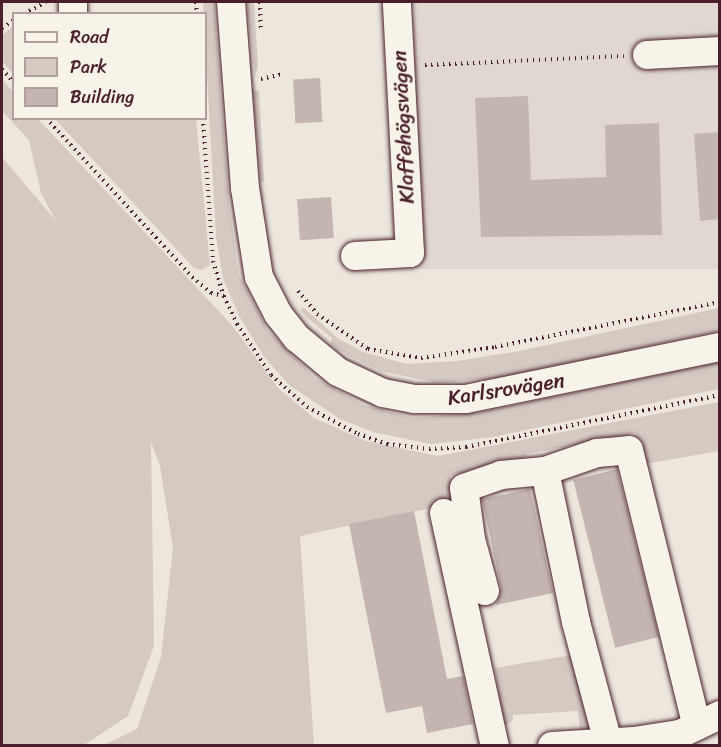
<!DOCTYPE html>
<meta charset="utf-8">
<style>
body{margin:0}
#map{position:relative;width:721px;height:747px;overflow:hidden;background:#ece6dd;font-family:Sriracha,sans-serif}
div>[style]{position:absolute}
[style*='--x']{left:calc(var(--x)*1px);top:calc(var(--y)*1px);width:calc(var(--w)*1px);rotate:calc(var(--a)*1deg)}
.built>*{inset:0;background:#e0d7d0;transform-origin:0 0}
.green>*{inset:0;background:#d5c9c2}
.building>*{inset:0;background:#c4b5b0;transform-origin:0 0}
.path>*{height:4px;margin-top:-2px;transform-origin:0;background:repeating-linear-gradient(90deg,#4a1f2b 0 1.5px,transparent 0 6px)}
.roads{filter:drop-shadow(0 0 2px #4a1f2b) drop-shadow(0 0 2px #4a1f2b)}
.minor>*{height:28px;margin:-14px;padding:0 14px;transform-origin:14px;border-radius:14px;background:#f7f3e8}
span{translate:-50% -50%;white-space:nowrap;text-align:center;line-height:1.15;-webkit-text-stroke:4.5px #f7f3e8;paint-order:stroke}
.street-label{font-size:21px;color:#4a1f2b}
.frame{position:absolute;inset:0;border:3px solid #4a1f2b;pointer-events:none}
.legend{position:absolute;left:12px;top:12px;width:195px;height:108px;box-sizing:border-box;background:#f7f3e8;border:2px solid #b29e9c;margin:0;padding:8px 10px;list-style:none;font-size:18px;color:#4a1f2b}
.legend li{display:flex;align-items:center;gap:12px;height:30px}
.legend b{width:30px;border:2px solid #b29e9c}
</style>
<div id="map">
<div class="built">
<div style="left:415px;top:2px;width:304px;height:267px"></div>
</div>
<div class="green">
<div style="clip-path:polygon(203px 2px,214px 2px,229px 204px,239px 275px,268px 331px,315px 378px,363px 405px,413px 418px,481px 412px,719px 362px,719px 389px,493px 437px,431px 444px,373px 432px,340px 419px,289px 385px,265px 358px,239px 316px,223px 278px,216px 237px)"></div>
<div style="clip-path:polygon(247px 2px,254px 2px,258px 66px,255px 76px)"></div>
<div style="clip-path:polygon(13px 27px,13px 74px,2px 61px,2px 35px)"></div>
<div style="clip-path:polygon(2px 79px,13px 92px,14px 118px,38px 119px,231px 324px,277px 387px,314px 418px,366px 441px,438px 456px,719px 402px,719px 451px,645px 464px,635px 433px,527px 454px,525px 458px,450px 475px,454px 503px,300px 536px,314px 745px,104px 745px,137px 729px,161px 657px,173px 548px,160px 466px,151px 442px,154px 646px,128px 716px,84px 745px,2px 745px,2px 157px,56px 221px,41px 193px,29px 140px,2px 111px)"></div>
<div style="clip-path:polygon(252px 89px,259px 91px,264px 182px,261px 181px)"></div>
<div style="clip-path:polygon(55px 119px,196px 119px,210px 265px,202px 270px,194px 268px)"></div>
<div style="clip-path:polygon(304px 308px,339px 339px,363px 352px,407px 364px,457px 361px,519px 351px,719px 308px,719px 331px,505px 377px,438px 383px,381px 371px,349px 356px,331px 344px,332px 338px,306px 317px,300px 309px)"></div>
<div style="clip-path:polygon(572px 655px,596px 728px,580px 730px,578px 711px,513px 715px,513px 721px,503px 726px,495px 668px)"></div>
</div>
<div class="building">
<div style="left:320px;top:78px;width:44px;height:27px;rotate:87deg"></div>
<div style="clip-path:polygon(528px 96px,531px 180px,606px 177px,605px 125px,659px 123px,662px 235px,481px 237px,475px 98px)"></div>
<div style="clip-path:polygon(720px 132px,720px 219px,700px 221px,694px 134px)"></div>
<div style="left:331px;top:197px;width:41px;height:34px;rotate:86deg"></div>
<div style="left:617px;top:469px;width:173px;height:45px;rotate:76deg"></div>
<div style="clip-path:polygon(530px 489px,553px 593px,496px 605px,501px 587px,482px 499px)"></div>
<div style="clip-path:polygon(414px 511px,447px 679px,463px 676px,473px 724px,427px 733px,422px 706px,386px 713px,349px 524px)"></div>
</div>
<div class="path">
<div style="--x:196;--y:2;--w:12;--a:85"></div>
<div style="--x:260;--y:2;--w:26;--a:88"></div>
<div style="--x:24;--y:14;--w:25;--a:-29"></div>
<div style="--x:2;--y:28;--w:14;--a:-34"></div>
<div style="--x:425;--y:65;--w:199;--a:-2.6"></div>
<div style="--x:2;--y:69;--w:18;--a:49"></div>
<div style="--x:261;--y:79;--w:23;--a:-13"></div>
<div style="--x:46;--y:118;--w:216;--a:47.4"></div>
<div style="--x:192;--y:277;--w:25;--a:40"></div>
<div style="--x:211;--y:293;--w:13;--a:13"></div>
<div style="--x:203;--y:118;--w:143;--a:86"></div>
<div style="--x:213;--y:261;--w:37;--a:73"></div>
<div style="--x:224;--y:296;--w:31;--a:65"></div>
<div style="--x:237;--y:324;--w:61;--a:56.3"></div>
<div style="--x:271;--y:375;--w:48;--a:41.6"></div>
<div style="--x:307;--y:407;--w:58;--a:27.9"></div>
<div style="--x:358;--y:434;--w:31;--a:19"></div>
<div style="--x:387;--y:444;--w:42;--a:6.8"></div>
<div style="--x:429;--y:449;--w:37;--a:-3"></div>
<div style="--x:466;--y:447;--w:259;--a:-11.6"></div>
<div style="--x:298;--y:291;--w:30;--a:50"></div>
<div style="--x:317;--y:314;--w:62;--a:34.5"></div>
<div style="--x:368;--y:349;--w:54;--a:9.6"></div>
<div style="--x:421;--y:358;--w:75;--a:-8.5"></div>
<div style="--x:495;--y:347;--w:229;--a:-11.3"></div>
</div>
<div class="roads">
<div class="minor">
<div style="--x:73;--y:2;--w:12;--a:90"></div>
<div style="--x:231;--y:2;--w:187;--a:85.7"></div>
<div style="--x:245;--y:188;--w:90;--a:81.1"></div>
<div style="--x:259;--y:277;--w:42;--a:62.8"></div>
<div style="--x:278;--y:314;--w:31;--a:52"></div>
<div style="--x:297;--y:338;--w:53;--a:39.7"></div>
<div style="--x:338;--y:372;--w:50;--a:25"></div>
<div style="--x:383;--y:393;--w:32;--a:11"></div>
<div style="--x:414;--y:399;--w:52;--a:0"></div>
<div style="--x:466;--y:399;--w:259;--a:-11.6"></div>
<div style="--x:647;--y:55;--w:73;--a:-3.1"></div>
<div style="--x:355;--y:256;--w:55;--a:-3.1"></div>
<div style="--x:410;--y:253;--w:251;--a:-93"></div>
<div style="--x:545;--y:471;--w:154;--a:78.4"></div>
<div style="--x:576;--y:622;--w:128;--a:75.1"></div>
<div style="--x:444;--y:513;--w:239;--a:77.7"></div>
<div style="--x:485;--y:591;--w:54;--a:-105.1"></div>
<div style="--x:471;--y:539;--w:51;--a:-97.8"></div>
<div style="--x:464;--y:488;--w:39;--a:-19"></div>
<div style="--x:501;--y:475;--w:44;--a:-5.2"></div>
<div style="--x:545;--y:471;--w:55;--a:-19.1"></div>
<div style="--x:597;--y:453;--w:32;--a:-5"></div>
<div style="--x:629;--y:450;--w:284;--a:76.2"></div>
<div style="--x:552;--y:746;--w:82;--a:-3.5"></div>
<div style="--x:634;--y:741;--w:47;--a:-8.7"></div>
<div style="--x:680;--y:734;--w:44;--a:-25.4"></div>
</div>
</div>
<div class="street-label">
<span style="left:403px;top:127px;rotate:-93deg">Klaffehögsvägen</span>
<span style="left:506px;top:389px;rotate:-9deg">Karlsrovägen</span>
</div>
<div class="frame"></div>
<ul class="legend">
<li><b style="height:8px;background:#f7f3e8"></b>Road</li>
<li><b style="height:16px;background:#d5c9c2"></b>Park</li>
<li><b style="height:16px;background:#c4b5b0"></b>Building</li>
</ul>
</div>
